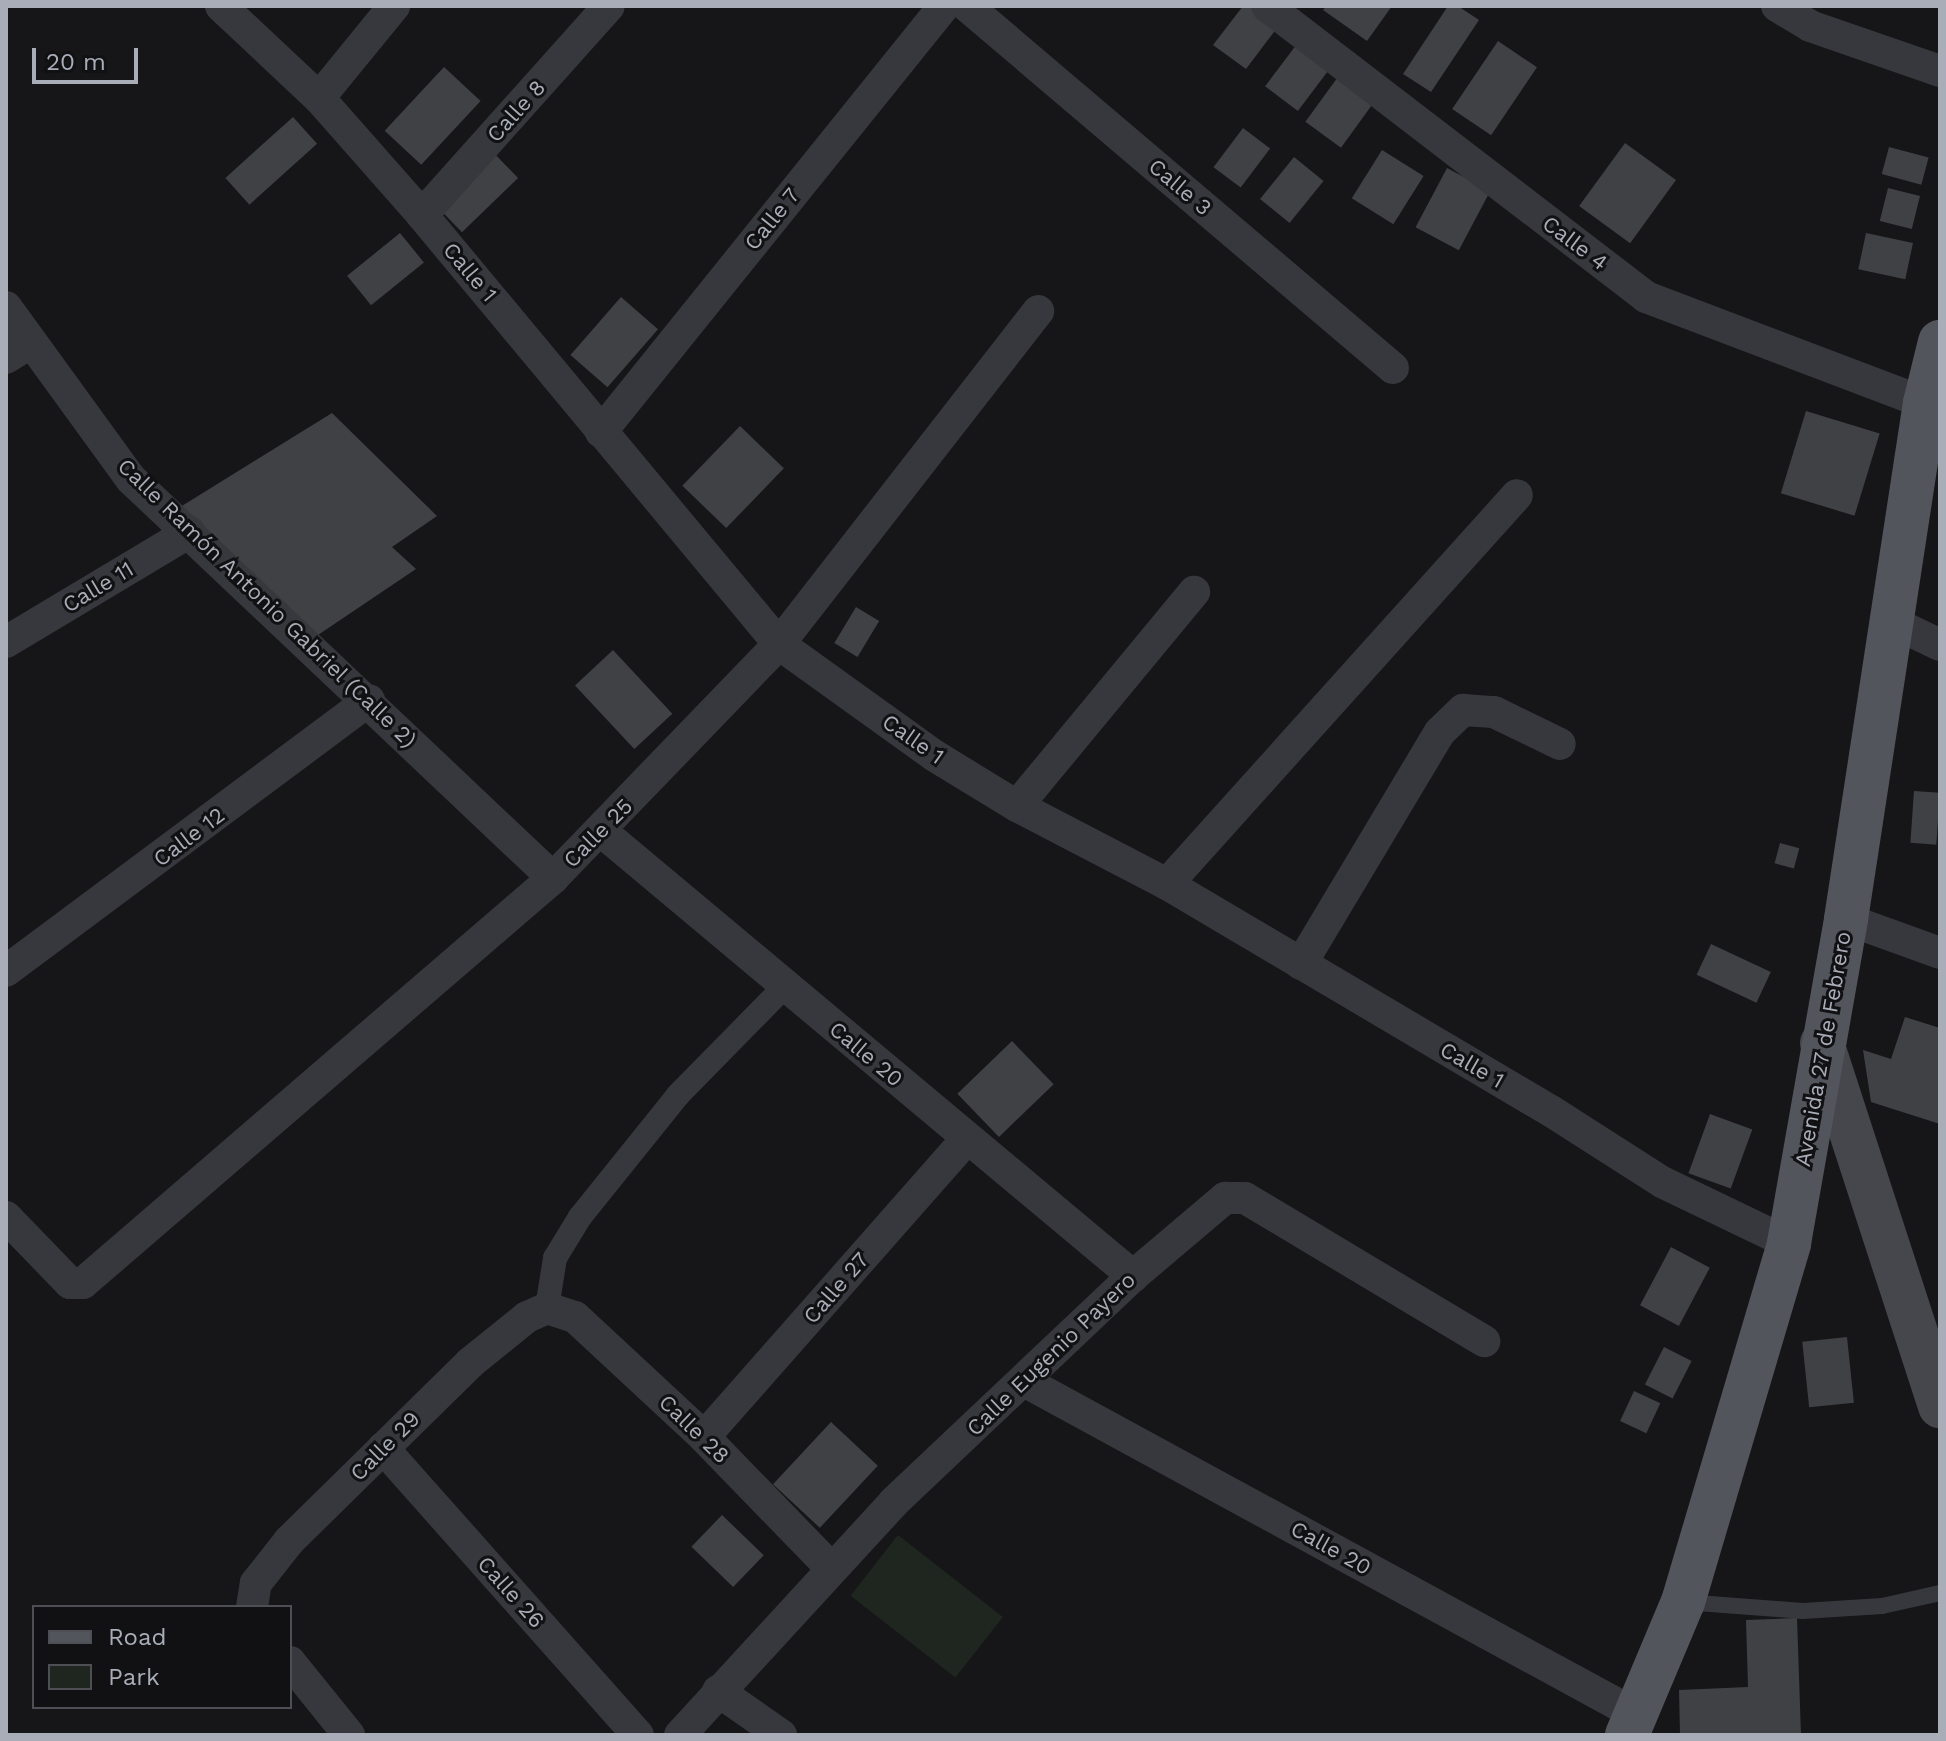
<!DOCTYPE html>
<meta charset="utf-8">
<style>
body{margin:0}
#map{position:relative;width:1946px;height:1741px;overflow:hidden;background:#161618;font-family:"Work Sans",sans-serif}
div>[style]{position:absolute}
[style*='--x']{left:calc(var(--x)*1px);top:calc(var(--y)*1px);width:calc(var(--w)*1px);rotate:calc(var(--a)*1deg)}
.green>*{inset:0;background:#1e261f;transform-origin:0 0}
.building>*{inset:0;background:#404145;transform-origin:0 0}
.service>*{height:16px;margin:-8px;padding:0 8px;transform-origin:8px;border-radius:8px;background:#37383d}
.pedestrian>*{height:24px;margin:-12px;padding:0 12px;transform-origin:12px;border-radius:12px;background:#37383d}
.minor>*{height:32px;margin:-16px;padding:0 16px;transform-origin:16px;border-radius:16px;background:#37383d}
.secondary>*{height:44px;margin:-22px;padding:0 22px;transform-origin:22px;border-radius:22px;background:#45474d}
.primary>*{height:44px;margin:-22px;padding:0 22px;transform-origin:22px;border-radius:22px;background:#53555c}
span{translate:-50% -50%;white-space:nowrap;text-align:center;line-height:1.15;-webkit-text-stroke:6px #111113;paint-order:stroke}
.street-label{font-size:22px;color:#a8adb8}
.frame{position:absolute;inset:0;border:8px solid #a8adb8;pointer-events:none}
.legend{position:absolute;left:32px;top:1605px;width:260px;height:104px;box-sizing:border-box;background:#111113;border:2px solid #4d4f55;margin:0;padding:10px 14px;list-style:none;font-size:24px;color:#a8adb8}
.legend li{display:flex;align-items:center;gap:16px;height:40px}
.legend b{width:40px;border:2px solid #4d4f55}
.scale{position:absolute;left:32px;top:48px;width:106px;height:36px;box-sizing:border-box;border:4px solid #a8adb8;border-top:0;padding-left:10px;font-size:24px;line-height:28px;white-space:nowrap;color:#a8adb8;-webkit-text-stroke:6px #111113;paint-order:stroke}
</style>
<div id="map">
<div class="green">
<div style="left:898px;top:1535px;width:133px;height:77px;rotate:38deg"></div>
</div>
<div class="building">
<div style="clip-path:polygon(1243px 6px,1265px 6px,1283px 20px,1246px 69px,1213px 45px)"></div>
<div style="clip-path:polygon(1326px 6px,1392px 6px,1367px 41px,1323px 10px)"></div>
<div style="clip-path:polygon(1448px 6px,1458px 6px,1479px 20px,1431px 92px,1403px 74px)"></div>
<div style="left:1303px;top:36px;width:41px;height:63px;rotate:37deg"></div>
<div style="left:1498px;top:41px;width:47px;height:82px;rotate:34deg"></div>
<div style="left:444px;top:67px;width:50px;height:87px;rotate:43deg"></div>
<div style="left:1343px;top:70px;width:44px;height:64px;rotate:36deg"></div>
<div style="left:293px;top:117px;width:36px;height:91px;rotate:48deg"></div>
<div style="left:1243px;top:128px;width:34px;height:49px;rotate:37deg"></div>
<div style="left:1625px;top:143px;width:63px;height:78px;rotate:36deg"></div>
<div style="left:1889px;top:147px;width:41px;height:28px;rotate:15deg"></div>
<div style="left:491px;top:150px;width:39px;height:78px;rotate:46deg"></div>
<div style="left:1382px;top:150px;width:49px;height:57px;rotate:32deg"></div>
<div style="left:1294px;top:157px;width:38px;height:54px;rotate:39deg"></div>
<div style="left:1447px;top:168px;width:49px;height:67px;rotate:28deg"></div>
<div style="left:1888px;top:188px;width:33px;height:34px;rotate:14deg"></div>
<div style="left:400px;top:233px;width:38px;height:68px;rotate:51deg"></div>
<div style="left:1866px;top:233px;width:48px;height:37px;rotate:12deg"></div>
<div style="left:621px;top:297px;width:49px;height:77px;rotate:41deg"></div>
<div style="left:1806px;top:411px;width:77px;height:86px;rotate:17deg"></div>
<div style="clip-path:polygon(332px 413px,437px 516px,392px 547px,416px 569px,315px 637px,177px 509px)"></div>
<div style="left:740px;top:426px;width:61px;height:83px;rotate:44deg"></div>
<div style="left:856px;top:607px;width:27px;height:42px;rotate:31deg"></div>
<div style="left:613px;top:650px;width:87px;height:52px;rotate:47deg"></div>
<div style="left:1914px;top:791px;width:26px;height:52px;rotate:4deg"></div>
<div style="left:1780px;top:843px;width:20px;height:21px;rotate:15deg"></div>
<div style="left:1711px;top:944px;width:66px;height:34px;rotate:25deg"></div>
<div style="clip-path:polygon(1905px 1017px,1940px 1028px,1940px 1124px,1871px 1102px,1863px 1050px,1891px 1059px)"></div>
<div style="left:1012px;top:1041px;width:60px;height:76px;rotate:46deg"></div>
<div style="left:1710px;top:1114px;width:45px;height:63px;rotate:20deg"></div>
<div style="left:1671px;top:1247px;width:44px;height:66px;rotate:28deg"></div>
<div style="left:1847px;top:1337px;width:66px;height:45px;rotate:84deg"></div>
<div style="left:1664px;top:1347px;width:31px;height:42px;rotate:27deg"></div>
<div style="left:1634px;top:1391px;width:29px;height:33px;rotate:25deg"></div>
<div style="left:831px;top:1422px;width:64px;height:85px;rotate:43deg"></div>
<div style="left:722px;top:1515px;width:58px;height:44px;rotate:44deg"></div>
<div style="clip-path:polygon(1797px 1618px,1801px 1735px,1680px 1735px,1679px 1690px,1748px 1687px,1746px 1620px)"></div>
</div>
<div class="service">
<div style="--x:1684;--y:1602;--w:119;--a:4.3"></div>
<div style="--x:1803;--y:1611;--w:79;--a:-3.6"></div>
<div style="--x:1882;--y:1606;--w:59;--a:-12.6"></div>
</div>
<div class="pedestrian">
<div style="--x:547;--y:1308;--w:51;--a:-80.9"></div>
<div style="--x:555;--y:1258;--w:48;--a:-58.6"></div>
<div style="--x:580;--y:1217;--w:156;--a:-51.2"></div>
<div style="--x:678;--y:1095;--w:153;--a:-45.5"></div>
</div>
<div class="minor">
<div style="--x:221;--y:6;--w:134;--a:43.2"></div>
<div style="--x:319;--y:98;--w:156;--a:48.6"></div>
<div style="--x:422;--y:215;--w:558;--a:50.23"></div>
<div style="--x:779;--y:644;--w:192;--a:35.7"></div>
<div style="--x:935;--y:756;--w:96;--a:31.4"></div>
<div style="--x:1017;--y:806;--w:169;--a:27.5"></div>
<div style="--x:1167;--y:884;--w:446;--a:30.6"></div>
<div style="--x:1551;--y:1111;--w:132;--a:32.6"></div>
<div style="--x:1662;--y:1182;--w:141;--a:25.7"></div>
<div style="--x:967;--y:6;--w:559;--a:40.36"></div>
<div style="--x:1267;--y:6;--w:478;--a:37.5"></div>
<div style="--x:1646;--y:297;--w:298;--a:20.8"></div>
<div style="--x:1777;--y:6;--w:39;--a:31"></div>
<div style="--x:1810;--y:26;--w:138;--a:19.1"></div>
<div style="--x:319;--y:98;--w:119;--a:-50.8"></div>
<div style="--x:422;--y:215;--w:280;--a:-48.2"></div>
<div style="--x:6;--y:307;--w:213;--a:54"></div>
<div style="--x:131;--y:479;--w:581;--a:43.4"></div>
<div style="--x:6;--y:358;--w:28;--a:-32"></div>
<div style="--x:601;--y:432;--w:547;--a:-51.16"></div>
<div style="--x:1890;--y:621;--w:55;--a:25.6"></div>
<div style="--x:6;--y:642;--w:214;--a:-30.9"></div>
<div style="--x:1017;--y:806;--w:278;--a:-50.4"></div>
<div style="--x:601;--y:831;--w:694;--a:39.91"></div>
<div style="--x:1167;--y:884;--w:523;--a:-48.02"></div>
<div style="--x:1846;--y:919;--w:100;--a:19.9"></div>
<div style="--x:1301;--y:964;--w:270;--a:-59.1"></div>
<div style="--x:1440;--y:732;--w:32;--a:-44"></div>
<div style="--x:1463;--y:710;--w:31;--a:4"></div>
<div style="--x:1494;--y:712;--w:73;--a:25.9"></div>
<div style="--x:6;--y:971;--w:453;--a:-36.7"></div>
<div style="--x:6;--y:1217;--w:92;--a:45.9"></div>
<div style="--x:70;--y:1283;--w:13;--a:0"></div>
<div style="--x:83;--y:1283;--w:620;--a:-40.75"></div>
<div style="--x:553;--y:878;--w:325;--a:-46"></div>
<div style="--x:779;--y:644;--w:422;--a:-52.1"></div>
<div style="--x:1024;--y:1381;--w:698;--a:28.58"></div>
<div style="--x:704;--y:1437;--w:397;--a:-48.6"></div>
<div style="--x:383;--y:1448;--w:384;--a:48.4"></div>
<div style="--x:252;--y:1607;--w:24;--a:-81"></div>
<div style="--x:256;--y:1583;--w:53;--a:-51.8"></div>
<div style="--x:289;--y:1541;--w:254;--a:-44.5"></div>
<div style="--x:470;--y:1363;--w:73;--a:-38.9"></div>
<div style="--x:527;--y:1317;--w:22;--a:-24"></div>
<div style="--x:547;--y:1308;--w:29;--a:18"></div>
<div style="--x:575;--y:1317;--w:176;--a:42.9"></div>
<div style="--x:704;--y:1437;--w:181;--a:45.9"></div>
<div style="--x:290;--y:1662;--w:94;--a:51.1"></div>
<div style="--x:718;--y:1691;--w:77;--a:34.9"></div>
<div style="--x:680;--y:1735;--w:316;--a:-47.4"></div>
<div style="--x:894;--y:1502;--w:329;--a:-43.4"></div>
<div style="--x:1133;--y:1276;--w:121;--a:-40.3"></div>
<div style="--x:1225;--y:1198;--w:20;--a:0"></div>
<div style="--x:1245;--y:1198;--w:279;--a:30.9"></div>
</div>
<div class="secondary">
<div style="--x:1822;--y:1043;--w:382;--a:72"></div>
</div>
<div class="primary">
<div style="--x:1627;--y:1735;--w:144;--a:-67.2"></div>
<div style="--x:1683;--y:1602;--w:374;--a:-73.5"></div>
<div style="--x:1789;--y:1243;--w:329;--a:-80"></div>
<div style="--x:1846;--y:919;--w:522;--a:-81.3"></div>
<div style="--x:1925;--y:403;--w:63;--a:-76.2"></div>
</div>
<div class="street-label">
<span style="left:516px;top:111px;rotate:-48deg">Calle 8</span>
<span style="left:1180px;top:187px;rotate:40deg">Calle 3</span>
<span style="left:772px;top:219px;rotate:-51deg">Calle 7</span>
<span style="left:1575px;top:243px;rotate:37deg">Calle 4</span>
<span style="left:470px;top:272px;rotate:50deg">Calle 1</span>
<span style="left:98px;top:587px;rotate:-31deg">Calle 11</span>
<span style="left:267px;top:603px;rotate:44deg">Calle Ramón Antonio Gabriel (Calle 2)</span>
<span style="left:913px;top:739px;rotate:35deg">Calle 1</span>
<span style="left:598px;top:833px;rotate:-45deg">Calle 25</span>
<span style="left:189px;top:837px;rotate:-37deg">Calle 12</span>
<span style="left:1823px;top:1049px;rotate:-80deg">Avenida 27 de Febrero</span>
<span style="left:866px;top:1054px;rotate:40deg">Calle 20</span>
<span style="left:1472px;top:1065px;rotate:30deg">Calle 1</span>
<span style="left:836px;top:1288px;rotate:-49deg">Calle 27</span>
<span style="left:1051px;top:1354px;rotate:-44deg">Calle Eugenio Payero</span>
<span style="left:694px;top:1429px;rotate:44deg">Calle 28</span>
<span style="left:385px;top:1446px;rotate:-45deg">Calle 29</span>
<span style="left:1331px;top:1548px;rotate:29deg">Calle 20</span>
<span style="left:511px;top:1592px;rotate:48deg">Calle 26</span>
</div>
<div class="frame"></div>
<ul class="legend">
<li><b style="height:10px;background:#53555c"></b>Road</li>
<li><b style="height:22px;background:#1e261f"></b>Park</li>
</ul>
<div class="scale">20 m</div>
</div>
